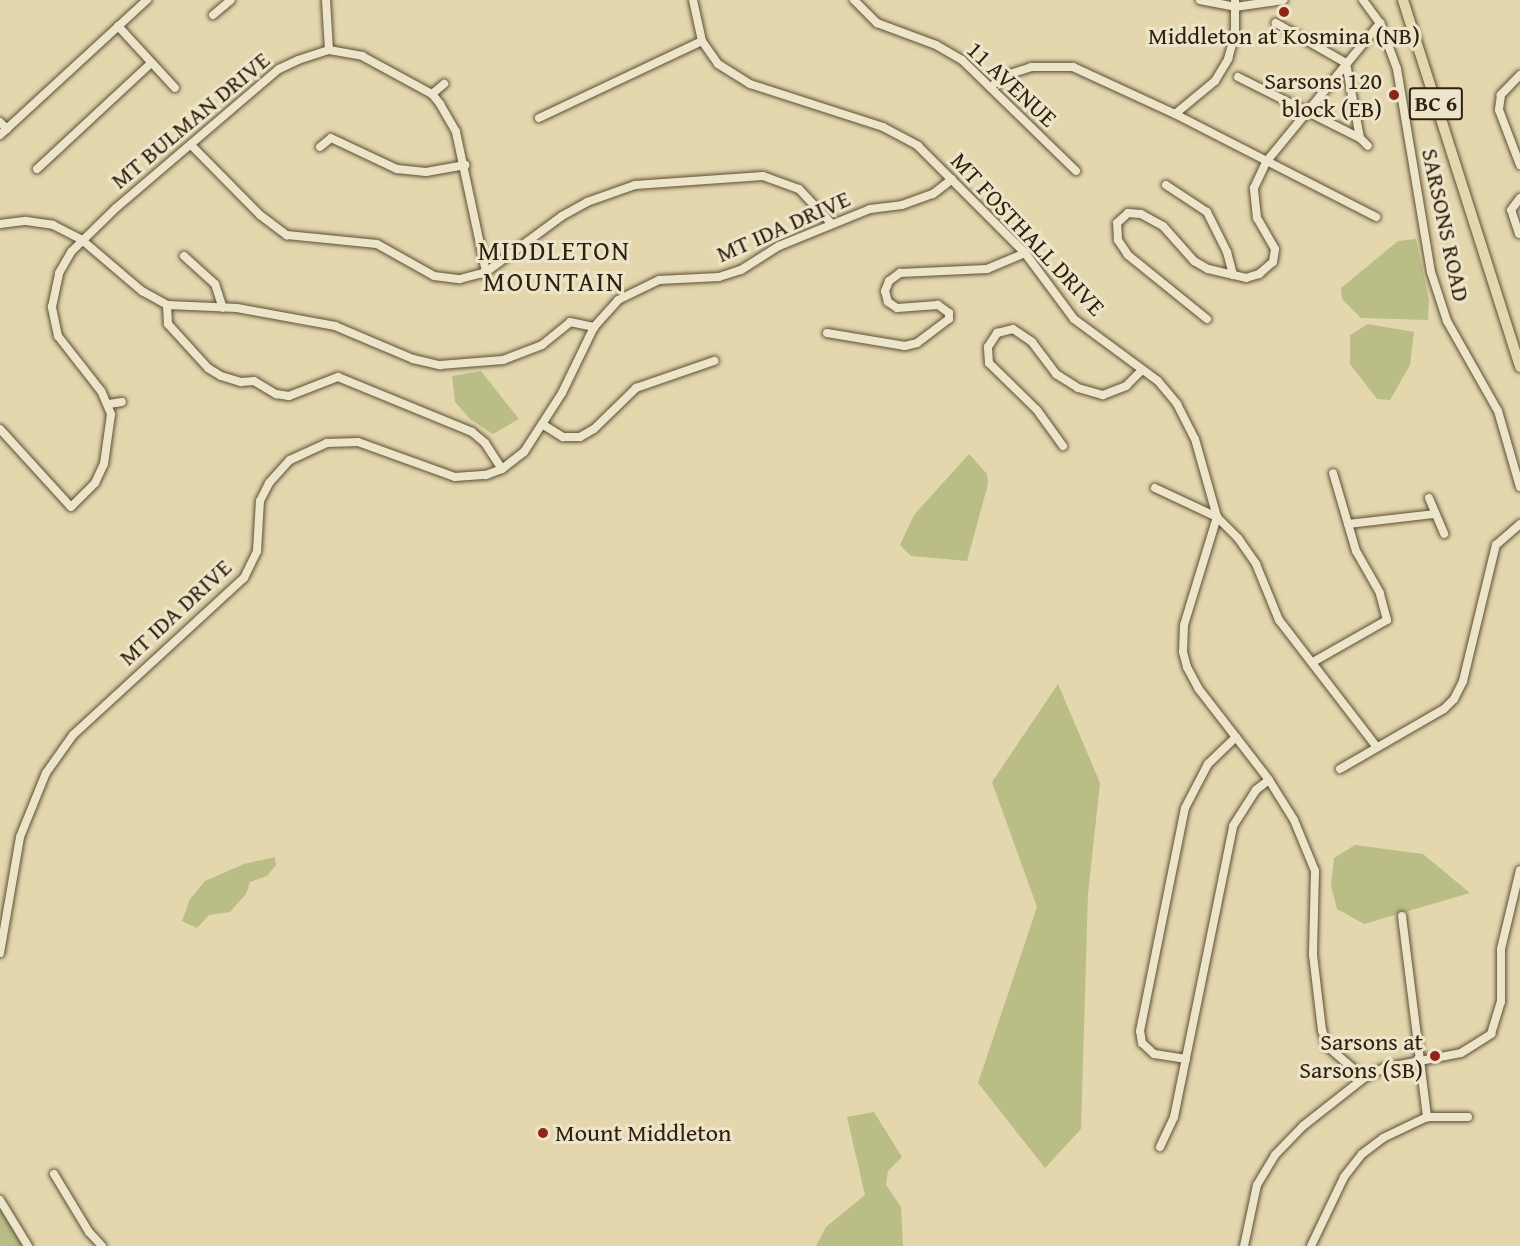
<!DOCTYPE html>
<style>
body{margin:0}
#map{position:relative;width:1520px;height:1246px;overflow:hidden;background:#e4d7ae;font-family:"Gentium Book Plus",serif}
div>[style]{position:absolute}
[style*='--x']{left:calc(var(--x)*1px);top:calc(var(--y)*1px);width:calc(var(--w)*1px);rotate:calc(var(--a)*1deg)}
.green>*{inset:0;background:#babd86}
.roads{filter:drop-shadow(0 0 2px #5d4e37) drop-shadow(0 0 2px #5d4e37)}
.minor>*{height:8px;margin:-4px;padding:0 4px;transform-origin:4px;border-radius:4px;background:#ede5ca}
.major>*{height:10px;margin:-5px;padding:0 5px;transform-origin:5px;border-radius:5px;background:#e4d7ae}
.dots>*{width:16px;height:16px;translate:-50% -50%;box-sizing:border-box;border:3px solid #ede5ca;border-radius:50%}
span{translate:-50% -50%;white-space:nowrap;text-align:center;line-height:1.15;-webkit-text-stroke:6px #ede5ca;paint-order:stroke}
.shield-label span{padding:2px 4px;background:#ede5ca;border:2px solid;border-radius:4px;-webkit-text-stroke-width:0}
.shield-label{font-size:22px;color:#30200f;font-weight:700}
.poi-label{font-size:24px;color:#30200f}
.right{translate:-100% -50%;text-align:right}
.left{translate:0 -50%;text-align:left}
.street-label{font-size:24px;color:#30200f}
.quarter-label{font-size:27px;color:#30200f;letter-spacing:1.5px}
</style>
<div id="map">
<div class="green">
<div style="clip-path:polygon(1416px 239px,1429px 300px,1428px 320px,1361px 318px,1342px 299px,1341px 288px,1398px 241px)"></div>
<div style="clip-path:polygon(1368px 324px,1414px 332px,1410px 365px,1390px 400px,1377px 399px,1350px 364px,1350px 335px)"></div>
<div style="clip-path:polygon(481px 371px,519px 419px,493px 434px,470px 419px,455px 402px,452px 376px)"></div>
<div style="clip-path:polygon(969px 454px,987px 474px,988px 484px,967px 561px,911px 556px,900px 545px,914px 515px)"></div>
<div style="clip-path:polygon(1058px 684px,1100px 783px,1088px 894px,1081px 1129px,1045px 1168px,978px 1083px,1037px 907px,992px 782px)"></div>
<div style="clip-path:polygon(1355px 845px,1423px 854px,1470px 893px,1364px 924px,1337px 909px,1331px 886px,1334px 858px)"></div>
<div style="clip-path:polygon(275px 857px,276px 865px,267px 876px,250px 882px,246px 894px,230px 912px,209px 915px,197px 928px,182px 921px,190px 899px,205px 881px,244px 864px)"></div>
<div style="clip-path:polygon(874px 1112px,902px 1157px,888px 1171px,886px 1185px,901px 1207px,903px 1246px,816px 1246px,826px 1227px,865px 1195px,847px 1117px)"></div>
<div style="clip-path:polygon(0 1207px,23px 1246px,0 1246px)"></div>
</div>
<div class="roads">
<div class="minor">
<div style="--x:326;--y:0;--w:50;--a:86.6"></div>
<div style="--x:693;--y:0;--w:42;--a:77.6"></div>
<div style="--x:702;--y:41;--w:28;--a:55"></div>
<div style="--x:718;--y:64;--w:38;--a:32"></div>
<div style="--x:750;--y:84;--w:140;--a:17.9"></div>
<div style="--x:883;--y:127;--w:40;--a:28"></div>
<div style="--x:918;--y:146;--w:151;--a:45"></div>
<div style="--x:1025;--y:253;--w:82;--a:53.4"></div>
<div style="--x:1074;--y:319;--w:104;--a:36.4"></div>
<div style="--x:1158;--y:381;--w:30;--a:50"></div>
<div style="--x:1177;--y:404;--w:39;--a:63"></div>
<div style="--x:1195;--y:439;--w:81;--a:74.2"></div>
<div style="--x:1217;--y:517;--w:113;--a:107"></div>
<div style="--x:1184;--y:625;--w:27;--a:92"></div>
<div style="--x:1183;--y:652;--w:16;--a:75"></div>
<div style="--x:1187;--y:667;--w:24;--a:62"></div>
<div style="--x:1198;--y:688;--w:116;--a:52.3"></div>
<div style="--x:1269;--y:780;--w:47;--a:58"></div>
<div style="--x:1294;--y:820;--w:55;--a:67.6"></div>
<div style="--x:1315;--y:871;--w:84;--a:91.4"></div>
<div style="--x:1313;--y:955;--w:76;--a:83.2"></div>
<div style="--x:1322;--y:1030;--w:17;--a:73"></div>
<div style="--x:1327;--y:1046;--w:49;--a:40.9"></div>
<div style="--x:854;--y:0;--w:33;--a:45"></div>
<div style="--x:877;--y:23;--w:63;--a:20.4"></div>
<div style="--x:936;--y:45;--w:30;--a:30"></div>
<div style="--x:962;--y:60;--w:159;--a:44.2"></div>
<div style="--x:1200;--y:0;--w:36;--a:11"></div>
<div style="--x:1235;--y:7;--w:49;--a:-8.3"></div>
<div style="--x:1363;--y:0;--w:29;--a:54"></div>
<div style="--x:1380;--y:23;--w:49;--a:69.7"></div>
<div style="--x:1397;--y:69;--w:206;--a:80.5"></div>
<div style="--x:1431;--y:272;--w:52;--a:71.9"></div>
<div style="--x:1447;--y:321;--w:103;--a:60.5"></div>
<div style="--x:1498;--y:411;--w:79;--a:73.9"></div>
<div style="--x:213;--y:15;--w:23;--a:-40"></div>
<div style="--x:118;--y:26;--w:84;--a:47.4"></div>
<div style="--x:1520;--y:75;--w:28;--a:134"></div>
<div style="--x:1501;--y:95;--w:15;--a:98"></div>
<div style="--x:1499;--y:110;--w:59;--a:69.1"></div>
<div style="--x:1238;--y:77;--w:136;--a:26.6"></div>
<div style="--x:1360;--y:138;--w:76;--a:-100.6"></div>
<div style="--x:1346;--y:63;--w:81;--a:-150.3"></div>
<div style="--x:990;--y:87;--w:24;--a:-33"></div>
<div style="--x:1010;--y:74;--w:22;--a:-18"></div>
<div style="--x:1031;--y:67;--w:42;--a:0"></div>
<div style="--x:1073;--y:67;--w:112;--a:24.7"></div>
<div style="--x:1175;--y:114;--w:226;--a:27.1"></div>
<div style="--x:432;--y:94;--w:16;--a:-40"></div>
<div style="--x:1175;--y:114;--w:52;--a:-39.5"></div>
<div style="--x:1215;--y:81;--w:26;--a:-59"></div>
<div style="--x:1228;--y:59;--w:25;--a:-74"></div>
<div style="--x:1235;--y:35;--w:35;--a:-90"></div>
<div style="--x:539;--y:118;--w:180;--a:-25.3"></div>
<div style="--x:0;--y:122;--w:10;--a:45"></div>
<div style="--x:0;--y:135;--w:200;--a:-42.6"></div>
<div style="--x:1360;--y:138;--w:11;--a:45"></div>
<div style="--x:191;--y:145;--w:98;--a:45.4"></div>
<div style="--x:260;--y:215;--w:34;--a:37"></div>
<div style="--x:287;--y:235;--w:90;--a:5.7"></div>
<div style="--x:377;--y:244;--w:65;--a:29.3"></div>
<div style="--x:434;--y:276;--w:26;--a:7"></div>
<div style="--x:460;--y:279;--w:27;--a:-15"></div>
<div style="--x:486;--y:272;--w:94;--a:-36.4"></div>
<div style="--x:562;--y:216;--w:29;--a:-29"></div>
<div style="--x:587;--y:202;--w:51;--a:-19.5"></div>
<div style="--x:635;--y:185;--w:128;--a:-4"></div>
<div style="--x:763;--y:176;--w:38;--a:20"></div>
<div style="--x:799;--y:189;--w:48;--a:46.7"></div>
<div style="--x:320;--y:147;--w:14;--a:-39"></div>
<div style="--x:331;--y:138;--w:73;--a:25.2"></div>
<div style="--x:397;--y:169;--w:29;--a:6"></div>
<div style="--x:426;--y:172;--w:40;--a:-10"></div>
<div style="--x:37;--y:169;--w:156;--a:-42.9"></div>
<div style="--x:1166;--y:185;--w:49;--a:33.4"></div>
<div style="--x:1207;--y:212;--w:45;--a:63.4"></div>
<div style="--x:1227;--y:252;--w:24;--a:75"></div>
<div style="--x:0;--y:224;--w:26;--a:-7"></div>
<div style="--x:26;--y:221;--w:27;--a:8"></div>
<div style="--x:53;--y:225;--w:33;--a:27"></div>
<div style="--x:82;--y:240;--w:79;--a:40.4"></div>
<div style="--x:142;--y:291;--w:29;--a:29"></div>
<div style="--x:167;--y:305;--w:70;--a:2.5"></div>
<div style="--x:237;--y:308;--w:100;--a:10.4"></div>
<div style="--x:335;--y:326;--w:85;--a:22.9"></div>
<div style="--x:413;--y:359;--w:28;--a:13"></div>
<div style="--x:440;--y:365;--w:63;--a:-4.5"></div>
<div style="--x:503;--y:360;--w:42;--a:-21"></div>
<div style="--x:542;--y:345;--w:36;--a:-39"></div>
<div style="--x:570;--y:322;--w:25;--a:12"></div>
<div style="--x:1519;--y:234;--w:25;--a:-108"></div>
<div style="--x:1511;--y:210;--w:15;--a:-53"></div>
<div style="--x:184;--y:256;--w:42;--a:42.1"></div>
<div style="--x:215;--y:284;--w:25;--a:72"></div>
<div style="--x:167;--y:305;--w:19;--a:87"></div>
<div style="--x:168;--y:324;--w:59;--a:47.7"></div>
<div style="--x:208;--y:368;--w:15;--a:32"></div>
<div style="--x:221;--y:376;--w:21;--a:17"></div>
<div style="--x:241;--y:382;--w:13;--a:-4"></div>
<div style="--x:254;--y:381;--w:26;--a:31"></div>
<div style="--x:276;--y:394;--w:13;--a:9"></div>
<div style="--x:289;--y:396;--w:53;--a:-21.2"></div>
<div style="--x:338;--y:377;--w:145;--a:22.3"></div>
<div style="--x:472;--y:432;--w:17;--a:40"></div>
<div style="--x:485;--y:443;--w:31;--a:57"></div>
<div style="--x:1207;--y:319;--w:102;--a:-141"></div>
<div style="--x:1128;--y:255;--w:18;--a:-124"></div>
<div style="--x:1118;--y:240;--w:17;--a:-93"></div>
<div style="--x:1117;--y:223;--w:15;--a:-42"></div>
<div style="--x:1128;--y:213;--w:13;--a:4"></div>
<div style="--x:1141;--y:214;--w:25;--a:29"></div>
<div style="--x:1163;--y:226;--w:47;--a:48.5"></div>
<div style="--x:1194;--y:261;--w:16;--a:30"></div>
<div style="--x:1208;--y:269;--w:39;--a:13"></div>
<div style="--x:1246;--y:278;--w:14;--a:-17"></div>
<div style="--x:1259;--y:274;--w:18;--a:-41"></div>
<div style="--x:1273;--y:262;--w:13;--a:-81"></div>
<div style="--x:1275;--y:249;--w:36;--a:-120"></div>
<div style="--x:1257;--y:218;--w:30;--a:-96"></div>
<div style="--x:1254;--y:188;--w:29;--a:-65"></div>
<div style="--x:1266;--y:162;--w:180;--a:-50.6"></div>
<div style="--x:827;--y:333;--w:79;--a:9.5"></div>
<div style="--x:905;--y:346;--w:12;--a:-14"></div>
<div style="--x:917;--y:343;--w:40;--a:-37"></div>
<div style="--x:949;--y:319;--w:6;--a:-90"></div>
<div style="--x:949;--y:313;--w:14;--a:-144"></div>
<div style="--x:938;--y:305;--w:41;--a:175.8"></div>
<div style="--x:897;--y:308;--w:11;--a:-146"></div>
<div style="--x:888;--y:302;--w:11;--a:-105"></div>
<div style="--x:885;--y:291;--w:11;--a:-68"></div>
<div style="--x:889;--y:281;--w:14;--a:-36"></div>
<div style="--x:900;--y:273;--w:87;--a:-2.6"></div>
<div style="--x:987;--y:269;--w:41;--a:-22.8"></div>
<div style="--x:109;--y:404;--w:13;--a:-9"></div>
<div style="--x:542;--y:424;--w:25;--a:32"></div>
<div style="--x:563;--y:437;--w:17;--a:0"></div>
<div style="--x:580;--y:437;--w:16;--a:-30"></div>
<div style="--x:594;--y:429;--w:59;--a:-44.3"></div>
<div style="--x:636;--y:388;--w:83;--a:-19.1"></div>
<div style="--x:0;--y:429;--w:105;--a:47.7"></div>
<div style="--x:71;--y:507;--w:34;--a:-45"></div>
<div style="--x:95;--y:483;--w:21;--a:-65"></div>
<div style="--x:104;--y:464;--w:50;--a:-82"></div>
<div style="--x:111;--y:414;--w:25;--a:-113"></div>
<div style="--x:101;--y:391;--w:70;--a:-128"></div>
<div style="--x:58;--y:336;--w:30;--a:-102"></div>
<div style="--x:52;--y:307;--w:35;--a:-78"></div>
<div style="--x:59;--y:273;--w:24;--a:-60"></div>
<div style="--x:71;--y:252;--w:63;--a:-44.4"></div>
<div style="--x:116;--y:208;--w:214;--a:-40.5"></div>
<div style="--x:279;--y:69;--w:21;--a:-25"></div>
<div style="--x:298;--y:60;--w:33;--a:-18"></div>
<div style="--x:329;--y:50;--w:34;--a:10"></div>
<div style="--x:362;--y:56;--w:80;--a:28.5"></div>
<div style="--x:432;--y:94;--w:13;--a:51"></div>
<div style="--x:440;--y:104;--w:32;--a:60"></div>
<div style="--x:456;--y:132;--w:143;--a:77.9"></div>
<div style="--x:1063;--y:446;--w:44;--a:-125.8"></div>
<div style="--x:1037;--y:410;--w:67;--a:-135.6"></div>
<div style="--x:989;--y:363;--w:16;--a:-94"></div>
<div style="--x:988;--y:347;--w:17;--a:-57"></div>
<div style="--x:997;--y:333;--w:16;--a:-14"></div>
<div style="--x:1013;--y:329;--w:23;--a:34"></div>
<div style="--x:1032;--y:342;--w:40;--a:53"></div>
<div style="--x:1056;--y:374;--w:26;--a:32"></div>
<div style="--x:1078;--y:388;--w:26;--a:16"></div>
<div style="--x:1103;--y:395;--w:25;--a:-21"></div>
<div style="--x:1126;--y:386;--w:23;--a:-45"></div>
<div style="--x:1155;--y:488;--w:68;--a:25.1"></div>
<div style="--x:1217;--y:517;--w:30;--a:45"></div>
<div style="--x:1238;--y:538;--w:32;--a:55"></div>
<div style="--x:1256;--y:564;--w:61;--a:67.7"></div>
<div style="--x:1279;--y:620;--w:159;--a:52.4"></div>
<div style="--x:1429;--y:498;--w:39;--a:67"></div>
<div style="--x:1348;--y:524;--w:88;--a:-6.6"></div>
<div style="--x:1313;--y:662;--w:85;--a:-29.6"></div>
<div style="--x:1387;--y:620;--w:28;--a:-105"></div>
<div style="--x:1380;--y:593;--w:48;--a:-119.7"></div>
<div style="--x:1356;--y:551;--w:81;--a:-106.4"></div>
<div style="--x:1340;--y:769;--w:120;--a:-30"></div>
<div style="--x:1444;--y:709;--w:14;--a:-45"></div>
<div style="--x:1454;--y:699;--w:20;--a:-63"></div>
<div style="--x:1463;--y:681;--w:140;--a:-76.4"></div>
<div style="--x:1496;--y:545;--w:32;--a:-41"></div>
<div style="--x:1402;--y:916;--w:203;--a:82.9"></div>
<div style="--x:0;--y:953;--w:118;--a:-80.2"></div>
<div style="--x:20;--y:837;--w:69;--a:-67.9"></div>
<div style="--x:46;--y:773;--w:47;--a:-54.6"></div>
<div style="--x:73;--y:735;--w:232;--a:-42.6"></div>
<div style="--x:244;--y:578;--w:30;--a:-64"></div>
<div style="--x:257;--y:551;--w:50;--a:-86.6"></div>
<div style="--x:260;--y:501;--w:20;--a:-63"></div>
<div style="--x:269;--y:483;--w:31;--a:-48"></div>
<div style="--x:290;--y:460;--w:41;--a:-24.7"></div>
<div style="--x:327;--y:443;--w:31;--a:-2"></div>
<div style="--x:358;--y:442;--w:103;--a:19.8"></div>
<div style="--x:455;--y:477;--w:31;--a:-4"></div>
<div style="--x:486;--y:475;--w:17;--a:-21"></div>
<div style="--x:502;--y:469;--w:28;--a:-38"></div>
<div style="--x:524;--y:452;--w:70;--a:-57.2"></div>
<div style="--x:562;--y:393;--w:73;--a:-64.1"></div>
<div style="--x:594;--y:327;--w:36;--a:-48"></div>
<div style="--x:618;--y:300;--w:46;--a:-26"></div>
<div style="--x:659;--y:280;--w:60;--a:-2.9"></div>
<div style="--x:719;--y:277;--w:23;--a:-18"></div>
<div style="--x:741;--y:270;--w:45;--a:-32.3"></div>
<div style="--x:779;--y:246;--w:98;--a:-22.1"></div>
<div style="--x:870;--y:209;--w:32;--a:-7"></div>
<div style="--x:902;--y:205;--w:33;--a:-20"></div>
<div style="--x:933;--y:194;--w:24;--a:-38"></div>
<div style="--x:1186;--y:1059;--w:32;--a:-171"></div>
<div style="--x:1154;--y:1054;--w:16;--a:-137"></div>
<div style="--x:1142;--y:1043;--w:12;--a:-99"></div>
<div style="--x:1140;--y:1031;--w:227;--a:-78.6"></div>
<div style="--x:1185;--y:808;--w:50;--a:-62.4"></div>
<div style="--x:1208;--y:764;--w:39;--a:-44"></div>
<div style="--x:1160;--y:1147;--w:33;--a:-65"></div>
<div style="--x:1174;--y:1117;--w:297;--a:-78.5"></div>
<div style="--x:1233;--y:826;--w:43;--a:-57.4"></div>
<div style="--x:1256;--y:790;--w:16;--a:-38"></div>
<div style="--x:54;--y:1174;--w:68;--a:58.9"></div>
<div style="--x:89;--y:1232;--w:19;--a:47"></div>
<div style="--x:0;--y:1200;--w:54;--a:58.7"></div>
<div style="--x:1244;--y:1246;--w:62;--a:-78"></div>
<div style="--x:1257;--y:1185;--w:35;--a:-59"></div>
<div style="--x:1275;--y:1155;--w:40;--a:-46"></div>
<div style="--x:1303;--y:1126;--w:78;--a:-38.2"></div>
<div style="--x:1364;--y:1078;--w:22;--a:-27"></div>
<div style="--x:1384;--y:1068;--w:78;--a:-11"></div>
<div style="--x:1461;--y:1053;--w:36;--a:-32"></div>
<div style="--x:1491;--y:1034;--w:34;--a:-73"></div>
<div style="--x:1501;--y:1002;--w:53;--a:-90"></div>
<div style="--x:1501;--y:949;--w:81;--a:-76.5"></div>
<div style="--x:1311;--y:1246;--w:76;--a:-64.4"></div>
<div style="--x:1344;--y:1177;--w:29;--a:-52"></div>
<div style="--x:1362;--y:1154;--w:26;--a:-37"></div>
<div style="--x:1383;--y:1138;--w:49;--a:-25.5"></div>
<div style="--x:1427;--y:1117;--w:41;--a:0"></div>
</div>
<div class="major">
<div style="--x:1403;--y:0;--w:385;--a:72.3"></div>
</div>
</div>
<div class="dots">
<div style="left:1284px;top:12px;background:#8f2418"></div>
<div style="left:1394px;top:95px;background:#8f2418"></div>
<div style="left:1435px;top:1056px;background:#8f2418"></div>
<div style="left:543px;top:1133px;background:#8f2418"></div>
</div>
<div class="shield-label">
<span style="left:1436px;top:104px">BC 6</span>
</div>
<div class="poi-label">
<span style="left:1284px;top:36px">Middleton at Kosmina (NB)</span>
<span class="right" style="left:1382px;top:95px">Sarsons 120<br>block (EB)</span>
<span class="right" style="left:1423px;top:1056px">Sarsons at<br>Sarsons (SB)</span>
<span class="left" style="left:555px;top:1133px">Mount Middleton</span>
</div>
<div class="street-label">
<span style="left:1012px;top:84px;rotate:43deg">11 AVENUE</span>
<span style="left:190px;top:120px;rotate:-40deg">MT BULMAN DRIVE</span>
<span style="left:1446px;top:225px;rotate:78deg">SARSONS ROAD</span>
<span style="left:783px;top:226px;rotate:-24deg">MT IDA DRIVE</span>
<span style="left:1028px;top:234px;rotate:47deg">MT FOSTHALL DRIVE</span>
<span style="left:175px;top:612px;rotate:-43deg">MT IDA DRIVE</span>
</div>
<div class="quarter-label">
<span style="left:554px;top:266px">MIDDLETON<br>MOUNTAIN</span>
</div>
</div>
